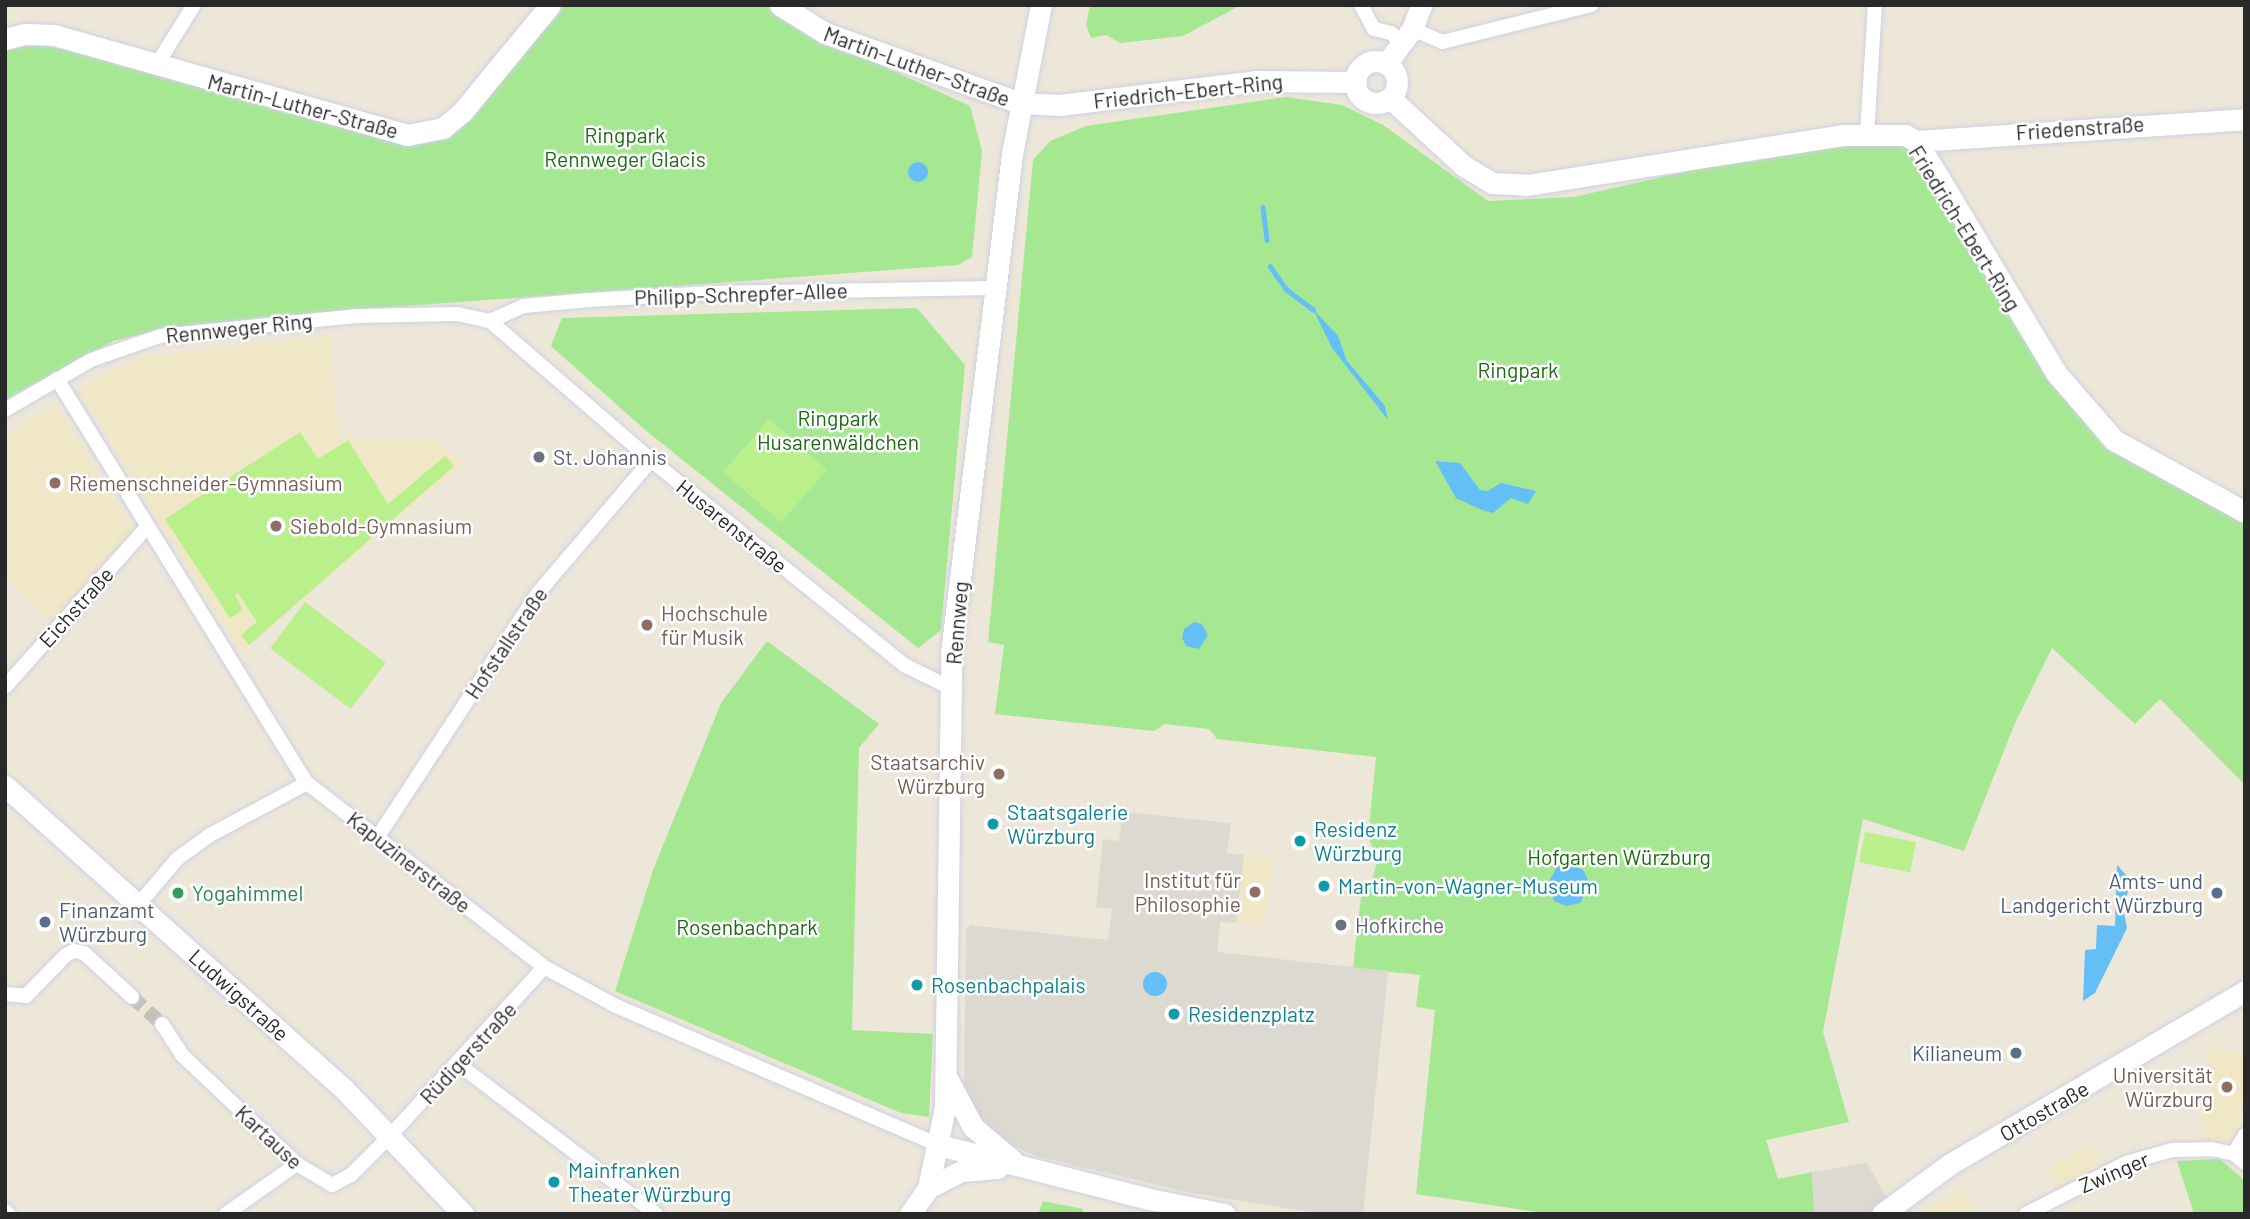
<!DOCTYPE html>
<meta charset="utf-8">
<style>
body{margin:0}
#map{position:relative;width:2250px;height:1219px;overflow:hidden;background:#ede7d9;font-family:Barlow,sans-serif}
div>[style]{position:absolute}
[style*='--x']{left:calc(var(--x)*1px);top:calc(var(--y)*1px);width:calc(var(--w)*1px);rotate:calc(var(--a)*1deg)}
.education>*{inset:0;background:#f0e7c7;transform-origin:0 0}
.green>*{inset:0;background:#a5e891}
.pitch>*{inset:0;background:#baf08c;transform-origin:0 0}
.plaza>*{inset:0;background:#dcd9d1}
.water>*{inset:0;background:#64bff7}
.round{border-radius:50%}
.stream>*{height:4.5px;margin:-2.25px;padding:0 2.25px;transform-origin:2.25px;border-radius:2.25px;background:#64bff7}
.street-tunnel>*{height:14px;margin-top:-7px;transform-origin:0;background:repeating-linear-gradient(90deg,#c6c1b6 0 14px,transparent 0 21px)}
.roads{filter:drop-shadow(0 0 2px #cfd0e3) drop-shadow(0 0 2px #cfd0e3)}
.street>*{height:14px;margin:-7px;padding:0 7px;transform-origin:7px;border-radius:7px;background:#fff}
.secondary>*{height:21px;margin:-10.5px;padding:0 10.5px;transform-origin:10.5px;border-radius:10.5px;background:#fff}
.secondary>.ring{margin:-10.5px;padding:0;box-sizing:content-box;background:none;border:21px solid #fff;border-radius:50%}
.dots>*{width:19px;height:19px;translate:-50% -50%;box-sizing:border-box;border:4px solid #fff;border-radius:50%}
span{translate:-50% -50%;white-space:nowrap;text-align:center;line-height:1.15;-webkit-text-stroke:5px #fff;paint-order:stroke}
.street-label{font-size:21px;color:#292929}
.park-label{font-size:21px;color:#1c6b14}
.worship-label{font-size:21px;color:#5b616d}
.left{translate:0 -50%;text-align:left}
.education-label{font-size:21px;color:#785e54}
.right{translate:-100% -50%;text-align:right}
.culture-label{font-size:21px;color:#0d838f}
.service-label{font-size:21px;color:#4e5e75}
.leisure-label{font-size:21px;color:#27864d}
.frame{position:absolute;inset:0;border:7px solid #292929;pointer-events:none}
</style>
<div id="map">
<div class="education">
<div style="clip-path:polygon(330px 336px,339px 437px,431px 437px,464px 462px,241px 653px,77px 387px,140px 358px)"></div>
<div style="clip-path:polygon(56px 404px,133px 530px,54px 621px,5px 577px,5px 436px)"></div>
<div style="left:1244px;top:855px;width:30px;height:68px;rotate:9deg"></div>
<div style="clip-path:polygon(2204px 1047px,2245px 1053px,2245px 1095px,2239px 1112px,2242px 1119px,2232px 1142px,2201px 1142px,2202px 1109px,2212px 1078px)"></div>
<div style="left:2091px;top:1144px;width:23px;height:51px;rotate:61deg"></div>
<div style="clip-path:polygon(1964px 1189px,1977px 1212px,1983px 1214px,1920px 1214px)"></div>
</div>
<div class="green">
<div style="clip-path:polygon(557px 5px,774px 5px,795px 26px,970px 106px,982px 151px,972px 257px,958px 265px,284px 315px,169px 328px,113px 341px,5px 400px,5px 47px,34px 43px,432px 131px)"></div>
<div style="clip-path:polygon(1090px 5px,1241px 5px,1183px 36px,1120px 43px,1106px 35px,1091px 38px,1086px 25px)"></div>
<div style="clip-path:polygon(1286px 97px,1342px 105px,1383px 125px,1488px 201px,1574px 197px,1821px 141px,1904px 137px,2047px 375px,2104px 447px,2245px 524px,2245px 785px,2160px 699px,2135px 724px,2052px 648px,2015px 723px,1964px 851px,1863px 819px,1823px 1032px,1849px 1122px,1766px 1140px,1778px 1179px,1812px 1172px,1814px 1214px,1551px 1214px,1416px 1194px,1435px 1010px,1416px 1007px,1420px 975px,1353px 968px,1362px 888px,1372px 880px,1378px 859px,1368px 837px,1376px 757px,1217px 739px,1209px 729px,1165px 724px,1154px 731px,995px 714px,1004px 645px,988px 642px,1033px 160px,1050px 141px,1086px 126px)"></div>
<div style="clip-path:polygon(917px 308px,965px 365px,941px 630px,918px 648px,644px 429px,551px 346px,562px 318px)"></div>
<div style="clip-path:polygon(767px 641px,879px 724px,859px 748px,852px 1030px,933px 1034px,929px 1117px,901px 1113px,615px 991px,653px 870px,721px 703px)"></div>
<div style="clip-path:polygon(2220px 1159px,2245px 1181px,2245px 1214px,2194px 1214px,2177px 1161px)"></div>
<div style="clip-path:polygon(1043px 1201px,1083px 1209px,1082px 1214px,1038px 1214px)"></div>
</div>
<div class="pitch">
<div style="left:769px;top:419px;width:77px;height:70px;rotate:41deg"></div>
<div style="clip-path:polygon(300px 432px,318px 459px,348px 440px,388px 504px,445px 456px,454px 466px,249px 645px,241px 635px,257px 622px,238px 593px,235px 595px,243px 610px,230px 618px,165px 519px)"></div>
<div style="left:305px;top:602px;width:101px;height:58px;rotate:37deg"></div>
<div style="left:1865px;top:832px;width:52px;height:31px;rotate:11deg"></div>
</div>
<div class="plaza">
<div style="clip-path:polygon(1123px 812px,1231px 823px,1227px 853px,1244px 855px,1236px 923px,1220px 922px,1217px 952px,1388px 971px,1363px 1214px,1322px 1214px,1187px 1192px,1036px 1156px,989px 1135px,964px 1094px,966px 929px,971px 925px,1108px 940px,1112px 909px,1096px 907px,1103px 839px,1119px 841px)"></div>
<div style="clip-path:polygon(1867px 1163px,1896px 1214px,1814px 1214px,1812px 1172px)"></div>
</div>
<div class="water">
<div class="round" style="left:908px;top:162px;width:20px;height:20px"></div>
<div style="clip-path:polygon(1313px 309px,1338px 336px,1347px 361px,1385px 406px,1388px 420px,1332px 348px)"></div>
<div style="clip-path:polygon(1435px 461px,1460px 463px,1480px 490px,1488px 491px,1501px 483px,1536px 491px,1528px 504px,1511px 498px,1493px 513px,1482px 510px,1456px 498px)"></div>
<div style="clip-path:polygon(1194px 622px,1202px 624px,1208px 635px,1199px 649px,1186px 646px,1182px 638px,1184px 629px)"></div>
<div style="clip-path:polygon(1570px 864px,1583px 870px,1590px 884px,1580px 903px,1566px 906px,1554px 901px,1548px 883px,1557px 867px)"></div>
<div style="clip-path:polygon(2117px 865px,2127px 876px,2129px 888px,2123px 907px,2127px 928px,2095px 993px,2083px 1001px,2085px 950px,2096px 949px,2097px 925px,2115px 926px)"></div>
<div class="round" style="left:1143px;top:972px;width:24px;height:24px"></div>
</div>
<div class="stream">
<div style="--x:1263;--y:207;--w:33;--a:83"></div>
<div style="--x:1270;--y:266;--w:28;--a:55"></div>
<div style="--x:1286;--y:289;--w:34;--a:37"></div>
</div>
<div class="street-tunnel">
<div style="--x:132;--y:997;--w:40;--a:42"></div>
</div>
<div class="roads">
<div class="street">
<div style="--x:1361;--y:5;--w:27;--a:62"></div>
<div style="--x:1374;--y:29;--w:17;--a:13"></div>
<div style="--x:1391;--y:33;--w:15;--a:42"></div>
<div style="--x:1412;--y:29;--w:33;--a:23"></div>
<div style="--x:1442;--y:42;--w:154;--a:-13.9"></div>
<div style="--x:156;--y:66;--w:72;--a:-58.1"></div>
<div style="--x:1867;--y:135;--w:130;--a:-86.5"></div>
<div style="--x:490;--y:321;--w:37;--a:-24"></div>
<div style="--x:524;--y:306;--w:65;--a:-5.3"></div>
<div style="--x:589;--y:300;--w:122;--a:-3.3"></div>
<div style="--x:711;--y:293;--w:283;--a:-1"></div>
<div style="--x:57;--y:379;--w:475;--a:58.3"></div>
<div style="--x:307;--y:783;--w:300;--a:37.8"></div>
<div style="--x:544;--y:967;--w:82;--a:28.4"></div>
<div style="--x:616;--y:1006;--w:352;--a:23.3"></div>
<div style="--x:5;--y:410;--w:99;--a:-30.2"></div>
<div style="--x:91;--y:360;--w:73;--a:-19.2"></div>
<div style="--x:160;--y:336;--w:199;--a:-5.8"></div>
<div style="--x:358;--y:316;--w:99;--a:-1.2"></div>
<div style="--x:457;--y:314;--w:34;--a:12"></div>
<div style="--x:490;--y:321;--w:213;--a:40.8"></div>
<div style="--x:651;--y:460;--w:326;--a:39"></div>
<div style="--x:904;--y:665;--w:55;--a:26.1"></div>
<div style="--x:5;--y:687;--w:214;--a:-48.4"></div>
<div style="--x:377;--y:838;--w:293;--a:-56.7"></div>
<div style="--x:538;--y:593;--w:175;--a:-49.6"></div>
<div style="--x:139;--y:904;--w:59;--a:-49.8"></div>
<div style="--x:177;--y:859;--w:41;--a:-36"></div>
<div style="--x:210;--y:835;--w:110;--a:-28.2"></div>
<div style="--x:5;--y:994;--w:21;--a:5"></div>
<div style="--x:26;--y:996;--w:57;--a:-45.7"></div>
<div style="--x:66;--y:955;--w:9;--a:-27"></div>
<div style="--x:74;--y:951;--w:10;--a:11"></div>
<div style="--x:84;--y:953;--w:65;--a:42.5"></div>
<div style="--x:162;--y:1024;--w:37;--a:57"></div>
<div style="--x:182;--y:1055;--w:105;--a:43.5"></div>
<div style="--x:258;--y:1127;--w:54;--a:43.5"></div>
<div style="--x:297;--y:1164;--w:41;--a:31"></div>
<div style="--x:332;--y:1185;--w:21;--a:-28"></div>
<div style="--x:351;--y:1175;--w:54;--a:-45"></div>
<div style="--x:389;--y:1137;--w:230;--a:-47.6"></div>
<div style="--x:458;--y:1064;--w:248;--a:37.1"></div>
<div style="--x:2234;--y:1154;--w:22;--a:-60"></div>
<div style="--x:5;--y:1211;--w:4;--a:45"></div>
<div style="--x:226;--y:1214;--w:87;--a:-35.2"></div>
<div style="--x:2026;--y:1214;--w:112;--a:-27"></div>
<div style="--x:2126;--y:1163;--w:48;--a:-15.8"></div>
<div style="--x:2172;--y:1150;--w:39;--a:-1"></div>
<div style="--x:2211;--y:1149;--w:24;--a:12"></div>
<div style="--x:2234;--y:1154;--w:14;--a:39"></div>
</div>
<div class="secondary">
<div style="--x:780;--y:5;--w:53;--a:31.9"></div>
<div style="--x:825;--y:33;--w:207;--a:19.7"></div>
<div style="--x:1020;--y:103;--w:39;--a:3"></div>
<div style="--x:1059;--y:105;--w:198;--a:-6.9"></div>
<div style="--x:1256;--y:81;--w:100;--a:0.6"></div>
<div style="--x:5;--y:39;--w:21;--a:-14"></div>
<div style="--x:25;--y:34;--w:29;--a:2"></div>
<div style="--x:54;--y:35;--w:367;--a:15.8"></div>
<div style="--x:407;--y:135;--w:37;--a:-11"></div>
<div style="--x:443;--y:128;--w:26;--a:-40"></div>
<div style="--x:463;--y:111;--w:137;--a:-50.6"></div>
<div class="ring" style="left:1355px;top:61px;width:21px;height:21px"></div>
<div style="--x:1386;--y:64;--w:44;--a:-53.4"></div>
<div style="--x:1412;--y:29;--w:26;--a:-69"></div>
<div style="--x:1390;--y:98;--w:100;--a:42.6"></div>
<div style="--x:1464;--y:166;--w:33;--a:31"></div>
<div style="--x:1492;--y:183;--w:35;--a:3"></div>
<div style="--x:1527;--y:185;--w:321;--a:-9"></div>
<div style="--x:1844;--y:135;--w:61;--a:0"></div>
<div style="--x:1905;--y:135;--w:13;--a:29"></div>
<div style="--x:1916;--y:141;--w:32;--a:58"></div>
<div style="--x:1933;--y:168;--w:239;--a:59"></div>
<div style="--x:2056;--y:373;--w:89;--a:49.1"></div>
<div style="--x:2114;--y:440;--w:149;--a:28.8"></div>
<div style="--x:1916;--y:141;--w:330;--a:-3.8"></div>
<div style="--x:5;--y:786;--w:455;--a:41.8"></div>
<div style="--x:344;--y:1089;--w:173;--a:46.4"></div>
<div style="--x:948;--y:1080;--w:53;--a:62"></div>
<div style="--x:973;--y:1127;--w:51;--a:40.2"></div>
<div style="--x:939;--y:1145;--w:217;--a:14.4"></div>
<div style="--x:1149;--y:1199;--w:77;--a:11.2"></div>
<div style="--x:928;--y:1188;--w:38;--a:-27"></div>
<div style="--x:962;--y:1171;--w:36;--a:-5"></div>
<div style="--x:910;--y:1214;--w:32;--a:-55"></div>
<div style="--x:928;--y:1188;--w:83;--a:-78.1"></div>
<div style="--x:945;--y:1107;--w:454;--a:-89.2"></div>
<div style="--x:951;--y:653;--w:503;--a:-83.03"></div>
<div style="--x:1012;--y:154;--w:152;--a:-79"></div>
<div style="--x:1882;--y:1214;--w:84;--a:-36.3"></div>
<div style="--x:1950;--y:1164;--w:342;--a:-30.4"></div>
</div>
</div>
<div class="dots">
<div style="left:539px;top:457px;background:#6b7280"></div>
<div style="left:55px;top:483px;background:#8d6e63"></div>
<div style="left:276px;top:526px;background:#8d6e63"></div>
<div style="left:647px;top:625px;background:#8d6e63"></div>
<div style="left:999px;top:774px;background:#8d6e63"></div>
<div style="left:993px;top:824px;background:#0f9aa8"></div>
<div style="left:1300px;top:841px;background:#0f9aa8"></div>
<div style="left:1324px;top:886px;background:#0f9aa8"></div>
<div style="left:1255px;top:892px;background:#8d6e63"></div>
<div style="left:178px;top:893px;background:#2e9e5b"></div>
<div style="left:2217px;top:893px;background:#5c6f8a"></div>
<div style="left:45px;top:922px;background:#5c6f8a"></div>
<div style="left:1341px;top:925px;background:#6b7280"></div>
<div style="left:917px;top:985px;background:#0f9aa8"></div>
<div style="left:1174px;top:1014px;background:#0f9aa8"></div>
<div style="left:2016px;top:1053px;background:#5c6f8a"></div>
<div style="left:2227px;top:1087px;background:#8d6e63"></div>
<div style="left:554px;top:1182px;background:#0f9aa8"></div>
</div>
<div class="street-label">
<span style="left:917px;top:66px;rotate:20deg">Martin-Luther-Straße</span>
<span style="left:1188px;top:91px;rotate:-6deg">Friedrich-Ebert-Ring</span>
<span style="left:303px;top:106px;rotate:15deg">Martin-Luther-Straße</span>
<span style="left:2080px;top:128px;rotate:-4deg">Friedenstraße</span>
<span style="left:1965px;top:228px;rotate:58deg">Friedrich-Ebert-Ring</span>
<span style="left:741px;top:294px;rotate:-2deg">Philipp-Schrepfer-Allee</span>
<span style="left:239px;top:328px;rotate:-6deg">Rennweger Ring</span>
<span style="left:732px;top:526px;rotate:39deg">Husarenstraße</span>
<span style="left:76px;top:607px;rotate:-48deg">Eichstraße</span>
<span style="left:957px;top:623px;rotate:-85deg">Rennweg</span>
<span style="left:506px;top:643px;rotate:-56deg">Hofstallstraße</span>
<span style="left:409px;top:862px;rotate:38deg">Kapuzinerstraße</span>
<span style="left:239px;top:995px;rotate:42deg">Ludwigstraße</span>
<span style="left:468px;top:1053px;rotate:-47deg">Rüdigerstraße</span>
<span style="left:2044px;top:1111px;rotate:-30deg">Ottostraße</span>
<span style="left:269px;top:1137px;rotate:43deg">Kartause</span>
<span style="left:2114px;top:1172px;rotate:-23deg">Zwinger</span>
</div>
<div class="park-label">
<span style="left:625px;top:147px">Ringpark<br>Rennweger Glacis</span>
<span style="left:1518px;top:370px">Ringpark</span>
<span style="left:838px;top:430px">Ringpark<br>Husarenwäldchen</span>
<span style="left:1619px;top:857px">Hofgarten Würzburg</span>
<span style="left:747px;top:927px">Rosenbachpark</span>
</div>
<div class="worship-label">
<span class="left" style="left:553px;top:457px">St. Johannis</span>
<span class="left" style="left:1355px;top:925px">Hofkirche</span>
</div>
<div class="education-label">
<span class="left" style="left:69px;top:483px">Riemenschneider-Gymnasium</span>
<span class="left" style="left:290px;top:526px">Siebold-Gymnasium</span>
<span class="left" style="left:661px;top:625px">Hochschule<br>für Musik</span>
<span class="right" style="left:985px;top:774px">Staatsarchiv<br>Würzburg</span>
<span class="right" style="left:1241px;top:892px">Institut für<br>Philosophie</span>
<span class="right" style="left:2213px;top:1087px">Universität<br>Würzburg</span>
</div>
<div class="culture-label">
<span class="left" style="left:1007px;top:824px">Staatsgalerie<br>Würzburg</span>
<span class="left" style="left:1314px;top:841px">Residenz<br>Würzburg</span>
<span class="left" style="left:1338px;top:886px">Martin-von-Wagner-Museum</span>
<span class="left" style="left:931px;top:985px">Rosenbachpalais</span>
<span class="left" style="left:1188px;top:1014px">Residenzplatz</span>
<span class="left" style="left:568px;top:1182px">Mainfranken<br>Theater Würzburg</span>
</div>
<div class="service-label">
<span class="right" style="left:2203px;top:893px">Amts- und<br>Landgericht Würzburg</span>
<span class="left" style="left:59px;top:922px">Finanzamt<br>Würzburg</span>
<span class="right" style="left:2002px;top:1053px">Kilianeum</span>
</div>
<div class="leisure-label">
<span class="left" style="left:192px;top:893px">Yogahimmel</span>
</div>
<div class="frame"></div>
</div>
